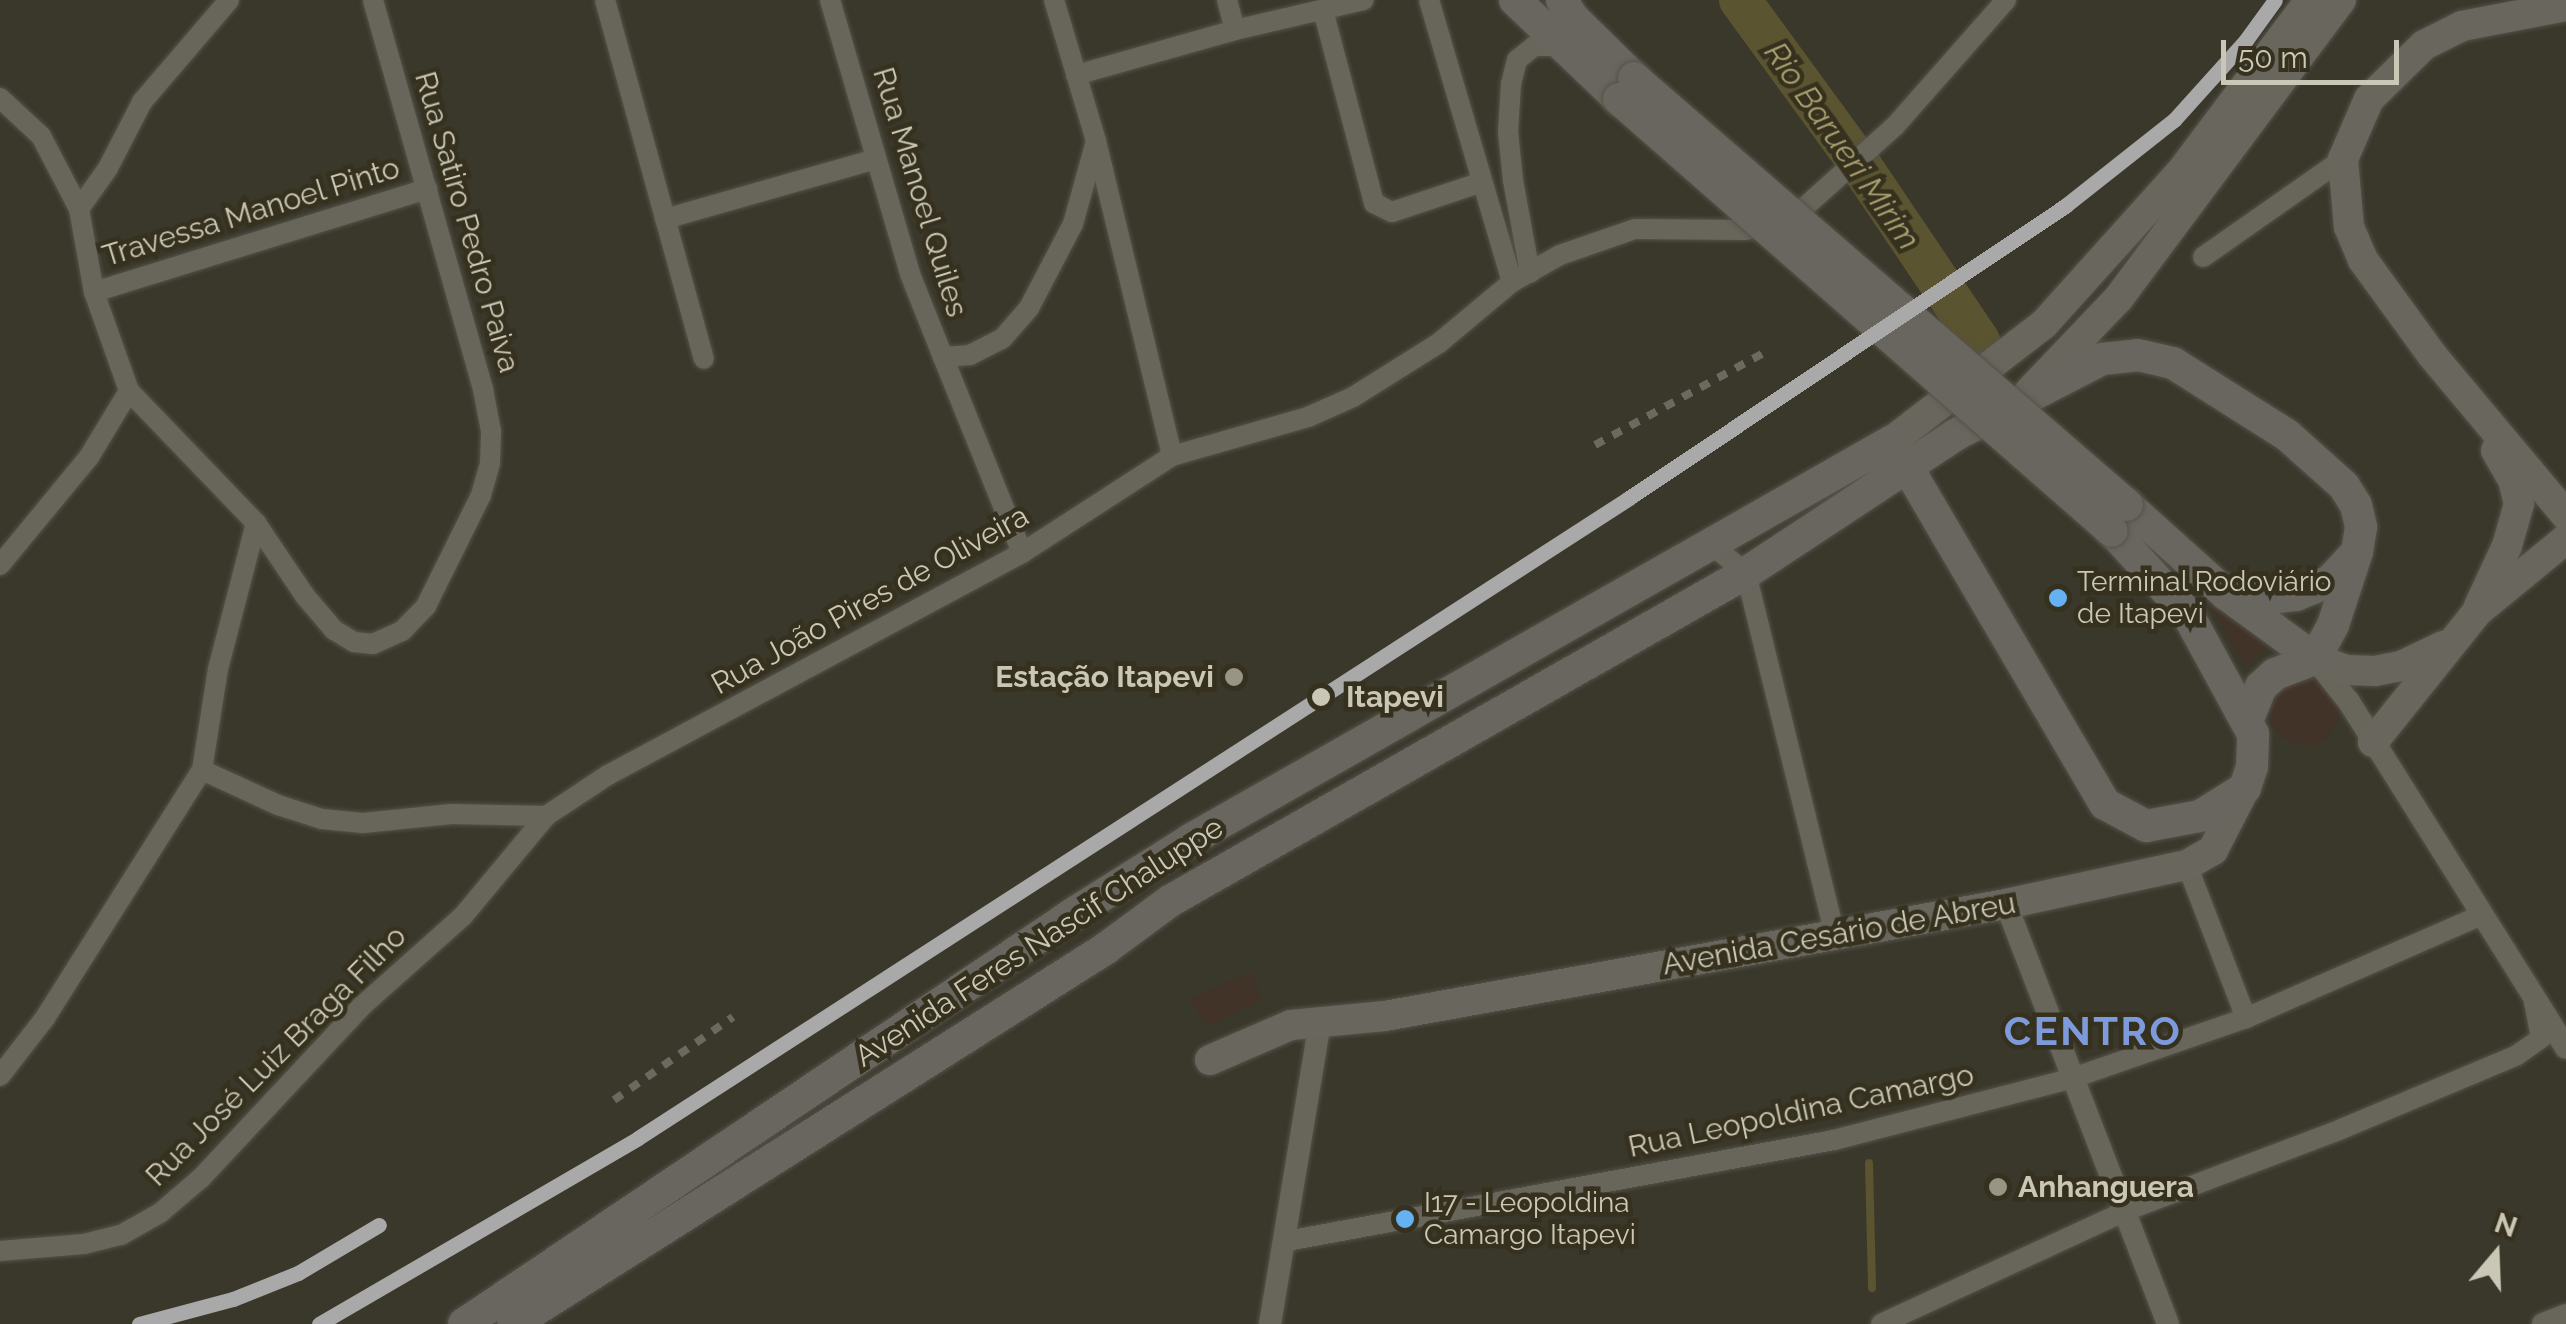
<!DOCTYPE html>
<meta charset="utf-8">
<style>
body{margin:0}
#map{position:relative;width:2566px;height:1324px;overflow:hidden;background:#3a372b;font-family:Raleway,sans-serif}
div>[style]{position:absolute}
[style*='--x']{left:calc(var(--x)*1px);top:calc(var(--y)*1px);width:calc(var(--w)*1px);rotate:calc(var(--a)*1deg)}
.green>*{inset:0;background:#423329}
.stream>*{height:8px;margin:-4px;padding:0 4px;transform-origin:4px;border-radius:4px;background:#5b5431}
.river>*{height:42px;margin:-21px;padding:0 21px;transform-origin:21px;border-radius:21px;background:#5b5431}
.roads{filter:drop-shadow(0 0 2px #545249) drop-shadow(0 0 2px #545249)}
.minor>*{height:20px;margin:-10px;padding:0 10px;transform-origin:10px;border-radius:10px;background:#68665b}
.tertiary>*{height:22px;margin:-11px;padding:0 11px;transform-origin:11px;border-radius:11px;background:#68665b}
.primary>*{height:30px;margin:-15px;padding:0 15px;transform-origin:15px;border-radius:15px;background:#69675d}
.trunk>*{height:32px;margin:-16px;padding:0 16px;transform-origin:16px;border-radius:16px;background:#68665e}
.rail>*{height:8px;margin-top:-4px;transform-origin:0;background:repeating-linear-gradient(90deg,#6b6960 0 10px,transparent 0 20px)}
.bridges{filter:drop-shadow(0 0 2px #555348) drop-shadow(0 0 2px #555348)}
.trunk-bridge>*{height:32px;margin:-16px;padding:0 16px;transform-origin:16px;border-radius:16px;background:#68665e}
.rail-1>*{height:15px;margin:-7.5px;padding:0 7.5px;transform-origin:7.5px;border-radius:7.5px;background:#a9a9a9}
.dots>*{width:28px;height:28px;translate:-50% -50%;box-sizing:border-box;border:5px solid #35311e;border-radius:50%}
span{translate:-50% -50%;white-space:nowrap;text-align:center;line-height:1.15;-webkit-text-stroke:9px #35311e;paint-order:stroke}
.bus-label{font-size:28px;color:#cac7b6}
.left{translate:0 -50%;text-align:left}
.street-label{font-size:30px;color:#cac7b6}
.poi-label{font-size:30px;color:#cac7b6;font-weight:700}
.right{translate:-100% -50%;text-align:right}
.stop-label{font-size:30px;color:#cac7b6;font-weight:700}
.water-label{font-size:32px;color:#a99e6f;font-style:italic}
.district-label{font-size:40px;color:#7d9bdb;font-weight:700;letter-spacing:2.5px}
.north{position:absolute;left:2446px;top:1204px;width:100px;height:100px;-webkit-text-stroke:8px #35311e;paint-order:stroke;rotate:19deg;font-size:28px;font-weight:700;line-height:40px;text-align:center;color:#cac7b6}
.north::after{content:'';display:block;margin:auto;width:35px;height:45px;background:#cac7b6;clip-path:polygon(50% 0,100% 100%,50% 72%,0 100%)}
.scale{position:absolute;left:2221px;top:40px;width:178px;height:45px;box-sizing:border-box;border:5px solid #cac7b6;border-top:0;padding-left:12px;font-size:30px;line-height:35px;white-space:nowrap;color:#cac7b6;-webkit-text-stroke:8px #35311e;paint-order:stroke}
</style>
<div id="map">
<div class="green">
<div style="clip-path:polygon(2204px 596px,2268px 644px,2245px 666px)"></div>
<div style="clip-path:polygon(2314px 676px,2338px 699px,2339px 721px,2326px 739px,2316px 745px,2291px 744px,2272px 728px,2269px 703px,2273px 692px)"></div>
<div style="clip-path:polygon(1252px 971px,1261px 1001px,1207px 1027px,1189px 999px)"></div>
</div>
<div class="stream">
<div style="--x:1869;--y:1163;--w:125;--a:88.6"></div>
</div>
<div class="river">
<div style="--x:1740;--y:0;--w:202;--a:53.9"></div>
<div style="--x:1859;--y:163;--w:215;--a:56"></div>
</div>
<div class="roads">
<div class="minor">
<div style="--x:605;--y:0;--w:372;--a:74.6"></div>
<div style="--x:830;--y:0;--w:285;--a:73.7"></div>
<div style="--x:910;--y:274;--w:89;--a:68.3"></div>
<div style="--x:943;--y:357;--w:27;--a:-4"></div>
<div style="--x:970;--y:355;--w:36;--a:-27"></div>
<div style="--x:1002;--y:339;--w:41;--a:-48.9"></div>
<div style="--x:1029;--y:308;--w:95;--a:-62.4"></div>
<div style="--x:1073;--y:224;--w:86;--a:-74.5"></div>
<div style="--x:1054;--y:0;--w:147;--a:73.4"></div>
<div style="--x:1096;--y:141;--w:324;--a:76.4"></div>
<div style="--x:1227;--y:0;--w:31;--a:75"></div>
<div style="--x:1429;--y:0;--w:294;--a:73.6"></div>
<div style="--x:1323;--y:10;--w:200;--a:75.2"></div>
<div style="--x:1374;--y:203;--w:20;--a:27"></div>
<div style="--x:1392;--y:212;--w:95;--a:-18.4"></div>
<div style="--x:1076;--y:75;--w:165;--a:-15.8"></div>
<div style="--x:1235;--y:30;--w:132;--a:-13.1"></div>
<div style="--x:0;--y:98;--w:56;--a:42.8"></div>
<div style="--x:41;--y:136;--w:82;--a:62.5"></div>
<div style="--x:79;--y:209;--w:84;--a:79.8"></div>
<div style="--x:94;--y:292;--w:105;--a:70.5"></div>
<div style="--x:129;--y:391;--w:183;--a:46.1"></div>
<div style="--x:256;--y:523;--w:88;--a:56.1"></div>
<div style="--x:305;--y:596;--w:45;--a:49.5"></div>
<div style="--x:334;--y:630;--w:23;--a:31"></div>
<div style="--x:354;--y:642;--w:19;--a:6"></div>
<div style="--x:373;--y:644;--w:32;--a:-24"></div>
<div style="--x:402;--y:631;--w:35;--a:-46"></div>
<div style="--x:426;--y:606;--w:124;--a:-63.6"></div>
<div style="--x:481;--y:495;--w:33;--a:-74"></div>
<div style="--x:490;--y:463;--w:32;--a:-88"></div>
<div style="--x:491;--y:431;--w:43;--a:-100.8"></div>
<div style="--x:483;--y:389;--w:404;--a:-105.8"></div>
<div style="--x:79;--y:209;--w:50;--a:-54.7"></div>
<div style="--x:108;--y:168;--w:74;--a:-62.7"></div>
<div style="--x:142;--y:102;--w:134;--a:-49.5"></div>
<div style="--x:665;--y:219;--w:218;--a:-15.9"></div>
<div style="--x:2203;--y:257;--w:171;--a:-35"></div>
<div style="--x:1530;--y:273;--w:95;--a:-100.4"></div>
<div style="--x:1513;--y:180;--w:48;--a:-95.9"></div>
<div style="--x:1508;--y:132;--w:48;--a:-86.4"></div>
<div style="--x:1511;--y:84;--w:25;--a:-76"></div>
<div style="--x:1517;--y:60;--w:22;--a:-39"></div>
<div style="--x:1534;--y:46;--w:26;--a:0"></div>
<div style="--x:94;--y:292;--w:349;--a:-17.2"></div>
<div style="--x:943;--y:357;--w:211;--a:68"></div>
<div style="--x:1713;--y:546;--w:43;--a:39.3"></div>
<div style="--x:1746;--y:573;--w:373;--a:76.2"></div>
<div style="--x:0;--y:565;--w:140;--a:-50.5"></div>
<div style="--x:89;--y:457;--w:77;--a:-58.8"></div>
<div style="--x:202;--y:770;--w:84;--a:24.7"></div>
<div style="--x:278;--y:805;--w:46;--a:17.7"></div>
<div style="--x:322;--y:819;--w:41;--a:5.6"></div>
<div style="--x:363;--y:823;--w:89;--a:-5.8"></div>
<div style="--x:452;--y:814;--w:94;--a:1.2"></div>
<div style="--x:546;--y:816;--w:74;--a:-33.5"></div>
<div style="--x:608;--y:775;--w:470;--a:-28.2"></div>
<div style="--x:1022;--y:553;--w:179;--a:-32.9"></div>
<div style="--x:1172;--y:456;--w:141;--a:-16"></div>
<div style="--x:1308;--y:417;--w:49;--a:-24"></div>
<div style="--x:1353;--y:397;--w:102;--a:-32.1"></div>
<div style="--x:1439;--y:343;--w:95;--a:-39.9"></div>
<div style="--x:1512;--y:282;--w:55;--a:-29.4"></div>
<div style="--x:1560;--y:255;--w:79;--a:-19.1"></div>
<div style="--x:1635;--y:229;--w:110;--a:0.5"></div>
<div style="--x:1745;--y:230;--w:35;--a:-10"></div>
<div style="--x:1779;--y:224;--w:19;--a:-28"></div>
<div style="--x:1796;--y:215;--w:133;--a:-42"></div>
<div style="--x:1895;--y:126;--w:168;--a:-48.6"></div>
<div style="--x:2187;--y:865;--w:164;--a:68.9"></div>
<div style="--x:0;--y:1076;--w:73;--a:-52.2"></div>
<div style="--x:45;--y:1018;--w:294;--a:-57.7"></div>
<div style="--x:202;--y:770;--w:102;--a:-81"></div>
<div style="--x:218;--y:669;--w:151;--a:-75.4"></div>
<div style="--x:1287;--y:1241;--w:556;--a:-10.46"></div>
<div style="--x:1834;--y:1140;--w:244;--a:-14.5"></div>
<div style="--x:2070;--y:1079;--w:186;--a:-19.1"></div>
<div style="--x:2246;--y:1018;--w:255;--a:-23.6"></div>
<div style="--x:0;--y:1251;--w:84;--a:-4.8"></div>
<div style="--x:84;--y:1244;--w:38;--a:-14"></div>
<div style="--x:121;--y:1235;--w:45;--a:-29.4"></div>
<div style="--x:160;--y:1213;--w:54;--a:-40.5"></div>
<div style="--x:201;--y:1178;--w:236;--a:-46.9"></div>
<div style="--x:362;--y:1006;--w:135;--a:-41.7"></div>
<div style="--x:463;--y:916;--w:130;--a:-50.3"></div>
<div style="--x:1881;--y:1324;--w:269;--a:-24.8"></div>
<div style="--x:2125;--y:1211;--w:229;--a:-20.7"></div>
<div style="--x:2339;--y:1130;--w:193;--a:-22.8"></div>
<div style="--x:2517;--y:1055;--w:29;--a:-35"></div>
<div style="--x:2541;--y:1038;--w:38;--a:-101"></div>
</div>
<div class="tertiary">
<div style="--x:2315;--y:659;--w:55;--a:51.7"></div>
<div style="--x:2349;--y:702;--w:408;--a:57.9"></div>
<div style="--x:2006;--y:904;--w:450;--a:68.9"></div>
<div style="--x:1270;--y:1324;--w:306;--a:-80.6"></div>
<div style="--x:2543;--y:1324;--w:25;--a:-21"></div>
</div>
<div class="primary">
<div style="--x:2566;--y:6;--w:106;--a:169.1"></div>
<div style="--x:2462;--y:26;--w:42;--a:153.4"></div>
<div style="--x:2424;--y:45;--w:77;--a:135.5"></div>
<div style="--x:2369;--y:99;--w:65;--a:113.4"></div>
<div style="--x:2343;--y:159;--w:68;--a:85"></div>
<div style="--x:2349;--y:227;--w:36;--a:67"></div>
<div style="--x:2363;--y:260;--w:117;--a:54"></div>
<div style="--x:2432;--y:355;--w:209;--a:50.1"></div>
<div style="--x:2029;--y:392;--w:129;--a:-46.3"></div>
<div style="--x:2118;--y:299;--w:373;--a:-53.3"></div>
<div style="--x:1892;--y:441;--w:192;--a:-37.6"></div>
<div style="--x:2044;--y:324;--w:205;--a:-48"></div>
<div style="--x:2181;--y:172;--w:215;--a:-53.1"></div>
<div style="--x:2479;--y:606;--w:66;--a:-65"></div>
<div style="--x:2507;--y:546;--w:44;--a:-74.1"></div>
<div style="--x:2519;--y:504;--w:25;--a:-104"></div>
<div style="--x:2513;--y:480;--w:34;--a:-120"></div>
<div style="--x:2315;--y:659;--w:34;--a:19"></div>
<div style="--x:2347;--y:670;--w:28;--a:2"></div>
<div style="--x:2375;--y:671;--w:26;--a:-11"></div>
<div style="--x:2401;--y:666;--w:47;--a:-25.5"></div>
<div style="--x:2373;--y:742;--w:166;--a:-51.3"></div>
<div style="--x:2477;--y:612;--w:115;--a:-39.4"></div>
<div style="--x:1210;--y:1060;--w:88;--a:-23.4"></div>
<div style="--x:1291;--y:1025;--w:94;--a:-5.5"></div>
<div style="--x:1385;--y:1016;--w:631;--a:-10.22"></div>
<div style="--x:2006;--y:904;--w:185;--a:-12.2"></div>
<div style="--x:2187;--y:865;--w:30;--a:-30"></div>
<div style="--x:2213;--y:850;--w:70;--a:-62.7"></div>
</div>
<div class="trunk">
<div style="--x:1515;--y:0;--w:144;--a:43.6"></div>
<div style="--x:1562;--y:0;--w:21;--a:59"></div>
<div style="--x:1573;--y:18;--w:86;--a:44.5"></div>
<div style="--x:2127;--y:505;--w:133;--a:42"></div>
<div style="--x:2226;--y:594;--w:110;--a:36.1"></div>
<div style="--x:2226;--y:594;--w:42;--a:5.4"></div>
<div style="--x:2268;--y:598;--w:28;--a:-6"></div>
<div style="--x:2296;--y:595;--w:37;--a:-22"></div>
<div style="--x:2330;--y:581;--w:38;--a:-47"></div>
<div style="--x:2248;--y:719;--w:35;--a:-68"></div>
<div style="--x:2261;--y:687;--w:19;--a:-43"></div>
<div style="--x:2275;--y:674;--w:43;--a:-20.6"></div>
<div style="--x:464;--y:1324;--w:741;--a:-33.95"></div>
<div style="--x:1079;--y:910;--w:131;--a:-32.2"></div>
<div style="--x:1190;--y:840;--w:807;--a:-29.61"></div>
<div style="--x:1892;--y:441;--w:421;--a:59.6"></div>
<div style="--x:2105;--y:804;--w:47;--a:28.2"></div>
<div style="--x:2146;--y:826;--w:55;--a:-10.5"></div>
<div style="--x:2200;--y:816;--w:53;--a:-31.9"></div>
<div style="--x:2245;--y:788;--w:22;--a:-72"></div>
<div style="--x:2252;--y:767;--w:33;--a:-88"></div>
<div style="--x:2253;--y:734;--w:138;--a:-118.6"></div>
<div style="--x:2187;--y:613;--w:111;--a:-132.4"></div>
<div style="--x:513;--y:1324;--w:701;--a:-32.35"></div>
<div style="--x:1105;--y:949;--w:81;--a:-36.4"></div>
<div style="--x:1170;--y:901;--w:663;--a:-29.66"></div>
<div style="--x:1746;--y:573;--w:250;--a:-33.4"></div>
<div style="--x:1955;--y:435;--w:165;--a:-27.3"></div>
<div style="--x:2102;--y:359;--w:36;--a:-6"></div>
<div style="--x:2138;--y:355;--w:36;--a:13"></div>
<div style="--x:2173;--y:363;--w:135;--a:32.3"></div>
<div style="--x:2287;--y:435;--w:76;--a:41.8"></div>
<div style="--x:2344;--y:486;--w:22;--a:58"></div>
<div style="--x:2356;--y:505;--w:23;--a:77"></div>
<div style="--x:2361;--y:527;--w:25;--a:99"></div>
<div style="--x:2357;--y:552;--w:77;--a:108.2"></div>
<div style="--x:2333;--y:625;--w:38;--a:118"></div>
</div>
</div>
<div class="rail">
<div style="--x:1595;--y:445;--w:192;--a:-28.6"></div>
<div style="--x:614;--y:1100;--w:145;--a:-34.9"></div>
</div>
<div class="bridges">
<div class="trunk-bridge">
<div style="--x:1634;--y:78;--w:652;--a:40.9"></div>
<div style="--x:1619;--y:99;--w:655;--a:41.23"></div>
</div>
</div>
<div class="rail-1">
<div style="--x:139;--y:1324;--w:97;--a:-14.9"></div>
<div style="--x:233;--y:1299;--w:70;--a:-21.8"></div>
<div style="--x:298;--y:1273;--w:94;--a:-30.7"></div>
<div style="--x:319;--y:1324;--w:369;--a:-30.2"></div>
<div style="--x:638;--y:1138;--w:1180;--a:-32.85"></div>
<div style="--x:1629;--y:498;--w:525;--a:-33.81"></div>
<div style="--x:2065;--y:206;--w:139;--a:-38.3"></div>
<div style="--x:2174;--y:120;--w:108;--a:-48"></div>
<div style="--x:2246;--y:40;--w:49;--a:-54.1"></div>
</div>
<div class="dots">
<div style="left:2058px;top:598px;background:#66b1f2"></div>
<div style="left:1234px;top:677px;background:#989585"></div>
<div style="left:1321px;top:697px;background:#cac7b6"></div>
<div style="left:1998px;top:1187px;background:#989585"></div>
<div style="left:1405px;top:1219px;background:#66b1f2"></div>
</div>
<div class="bus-label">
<span class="left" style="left:2077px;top:598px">Terminal Rodoviário<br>de Itapevi</span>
<span class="left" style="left:1424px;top:1219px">I17 - Leopoldina<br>Camargo Itapevi</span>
</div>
<div class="street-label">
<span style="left:920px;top:192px;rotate:73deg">Rua Manoel Quiles</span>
<span style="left:251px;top:212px;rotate:-17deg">Travessa Manoel Pinto</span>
<span style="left:467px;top:222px;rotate:74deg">Rua Satiro Pedro Paiva</span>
<span style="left:870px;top:600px;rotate:-29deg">Rua João Pires de Oliveira</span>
<span style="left:1839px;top:934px;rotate:-10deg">Avenida Cesário de Abreu</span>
<span style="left:1039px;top:942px;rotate:-33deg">Avenida Feres Nascif Chaluppe</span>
<span style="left:276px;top:1056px;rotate:-45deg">Rua José Luiz Braga Filho</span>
<span style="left:1801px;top:1111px;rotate:-12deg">Rua Leopoldina Camargo</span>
</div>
<div class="poi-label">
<span class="right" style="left:1214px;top:677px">Estação Itapevi</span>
<span class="left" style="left:2018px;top:1187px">Anhanguera</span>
</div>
<div class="stop-label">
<span class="left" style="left:1346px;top:697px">Itapevi</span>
</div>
<div class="water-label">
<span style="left:1842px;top:146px;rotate:55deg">Rio Barueri Mirim</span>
</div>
<div class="district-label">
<span style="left:2093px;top:1031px">CENTRO</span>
</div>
<div class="north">N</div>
<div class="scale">50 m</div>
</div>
